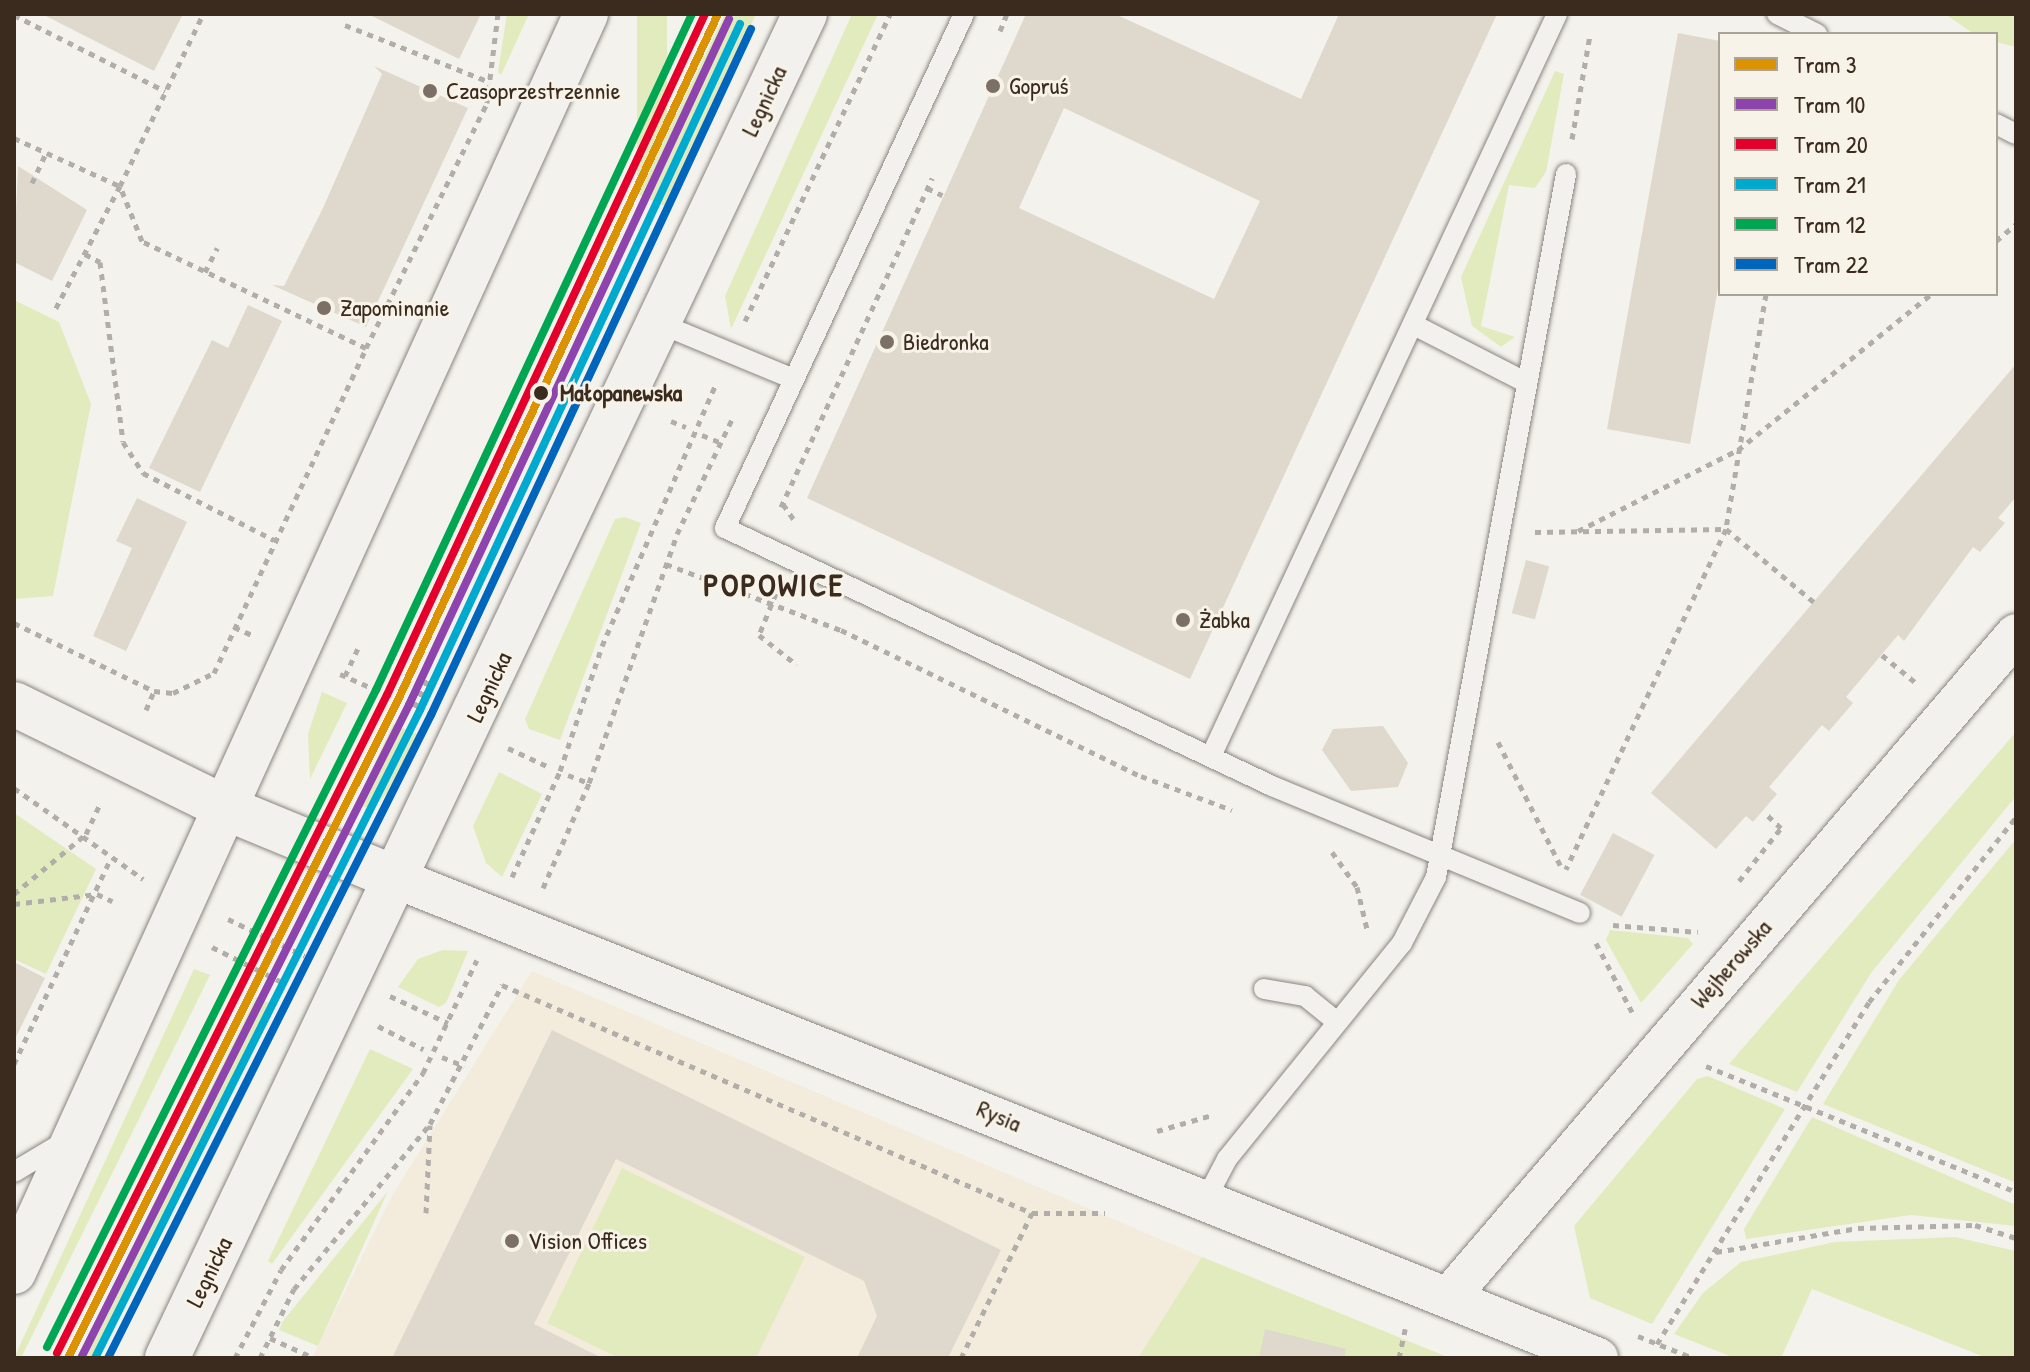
<!DOCTYPE html>
<meta charset="utf-8">
<style>
body{margin:0}
#map{position:relative;width:2030px;height:1372px;overflow:hidden;background:#f4f2ec;font-family:"Patrick Hand",sans-serif}
div>[style]{position:absolute}
[style*='--x']{left:calc(var(--x)*1px);top:calc(var(--y)*1px);width:calc(var(--w)*1px);rotate:calc(var(--a)*1deg)}
.built>*{inset:0;background:#f3ecdd}
.green>*{inset:0;background:#e2ebbe;transform-origin:0 0}
.building>*{inset:0;background:#dfd8cd;transform-origin:0 0}
.path>*{height:5px;margin-top:-2.5px;transform-origin:0;background:repeating-linear-gradient(90deg,#b1aeaa 0 6px,transparent 0 12px)}
.roads{filter:drop-shadow(0 0 2px #898580) drop-shadow(0 0 2px #898580)}
.lane>*{height:20px;margin:-10px;padding:0 10px;transform-origin:10px;border-radius:10px;background:#f2f1ed}
.street>*{height:40px;margin:-20px;padding:0 20px;transform-origin:20px;border-radius:20px;background:#f2f1ed}
.secondary>*{height:44px;margin:-22px;padding:0 22px;transform-origin:22px;border-radius:22px;background:#f2f1ed}
.tram-1>*{height:8px;margin:-4px;padding:0 4px;transform-origin:4px;border-radius:4px;background:#db9304}
.tram-2>*{height:8px;margin:-4px;padding:0 4px;transform-origin:4px;border-radius:4px;background:#8e44ad}
.tram-3>*{height:8px;margin:-4px;padding:0 4px;transform-origin:4px;border-radius:4px;background:#e4002b}
.tram-4>*{height:8px;margin:-4px;padding:0 4px;transform-origin:4px;border-radius:4px;background:#00a9ce}
.tram-5>*{height:8px;margin:-4px;padding:0 4px;transform-origin:4px;border-radius:4px;background:#00a651}
.tram-6>*{height:8px;margin:-4px;padding:0 4px;transform-origin:4px;border-radius:4px;background:#0065bd}
.dots>*{width:22px;height:22px;translate:-50% -50%;box-sizing:border-box;border:4px solid #f7f3e8;border-radius:50%}
span{translate:-50% -50%;white-space:nowrap;text-align:center;line-height:1.15;-webkit-text-stroke:6px #f7f3e8;paint-order:stroke}
.poi-label{font-size:24px;color:#3b2a1e}
.left{translate:0 -50%;text-align:left}
.street-label{font-size:24px;color:#3b2a1e}
.stop-label{font-size:24px;color:#3b2a1e;font-weight:700}
.district-label{font-size:32px;color:#3b2a1e;font-weight:700;letter-spacing:2px}
.frame{position:absolute;inset:0;border:16px solid #3b2a1e;pointer-events:none}
.legend{position:absolute;left:1718px;top:32px;width:280px;height:264px;box-sizing:border-box;background:#f7f3e8;border:2px solid #aca397;margin:0;padding:10px 14px;list-style:none;font-size:24px;color:#3b2a1e}
.legend li{display:flex;align-items:center;gap:16px;height:40px}
.legend b{width:40px;border:2px solid #aca397}
</style>
<div id="map">
<div class="built">
<div style="clip-path:polygon(532px 971px,1202px 1257px,1139px 1358px,312px 1358px,393px 1194px)"></div>
</div>
<div class="green">
<div style="clip-path:polygon(507px 14px,529px 14px,501px 75px,498px 72px)"></div>
<div style="left:637px;top:14px;width:30px;height:162px"></div>
<div style="clip-path:polygon(725px 14px,756px 14px,666px 207px,638px 194px)"></div>
<div style="clip-path:polygon(852px 14px,878px 14px,731px 329px,725px 296px)"></div>
<div style="clip-path:polygon(1945px 14px,2016px 14px,2016px 47px,1996px 42px,1996px 34px,1974px 34px)"></div>
<div style="clip-path:polygon(1555px 71px,1564px 74px,1546px 172px,1535px 188px,1509px 185px,1481px 326px,1515px 337px,1501px 347px,1472px 326px,1461px 277px)"></div>
<div style="clip-path:polygon(14px 300px,59px 322px,91px 404px,53px 596px,14px 599px)"></div>
<div style="clip-path:polygon(625px 517px,641px 523px,560px 740px,529px 729px,525px 719px,615px 519px)"></div>
<div style="clip-path:polygon(322px 692px,347px 703px,310px 779px,308px 734px)"></div>
<div style="clip-path:polygon(393px 724px,419px 735px,394px 787px,377px 804px,353px 810px)"></div>
<div style="clip-path:polygon(2016px 732px,2016px 796px,1871px 973px,1797px 1092px,1729px 1064px)"></div>
<div style="clip-path:polygon(499px 772px,542px 794px,502px 877px,486px 863px,473px 826px)"></div>
<div style="clip-path:polygon(14px 813px,96px 869px,46px 974px,14px 959px)"></div>
<div style="clip-path:polygon(2016px 839px,2016px 1183px,1823px 1104px,1899px 980px)"></div>
<div style="clip-path:polygon(1610px 930px,1688px 938px,1693px 944px,1641px 1003px,1606px 940px)"></div>
<div style="clip-path:polygon(443px 950px,468px 951px,446px 1003px,439px 1007px,398px 987px,418px 959px)"></div>
<div style="clip-path:polygon(194px 969px,210px 975px,21px 1358px,14px 1358px)"></div>
<div style="clip-path:polygon(256px 997px,272px 1004px,187px 1183px,100px 1358px,78px 1358px)"></div>
<div style="clip-path:polygon(370px 1049px,413px 1069px,272px 1264px,268px 1261px)"></div>
<div style="clip-path:polygon(1708px 1076px,1785px 1109px,1652px 1324px,1590px 1298px,1574px 1226px,1697px 1079px)"></div>
<div style="clip-path:polygon(1812px 1117px,2016px 1205px,2016px 1226px,1911px 1215px,1746px 1239px,1744px 1229px)"></div>
<div style="clip-path:polygon(622px 1168px,805px 1257px,756px 1358px,619px 1358px,547px 1323px)"></div>
<div style="clip-path:polygon(388px 1191px,318px 1346px,279px 1330px,283px 1321px)"></div>
<div style="clip-path:polygon(1955px 1237px,2016px 1251px,2016px 1358px,1987px 1358px,1812px 1289px,1781px 1358px,1735px 1358px,1674px 1334px,1703px 1293px,1741px 1262px,1835px 1242px)"></div>
<div style="clip-path:polygon(1202px 1257px,1450px 1358px,1138px 1358px)"></div>
</div>
<div class="building">
<div style="clip-path:polygon(42px 14px,183px 14px,154px 71px)"></div>
<div style="clip-path:polygon(368px 14px,481px 14px,459px 59px)"></div>
<div style="clip-path:polygon(evenodd,1026px 14px,1115px 14px,1301px 99px,1339px 14px,1497px 14px,1190px 679px,807px 498px,1026px 14px,1064px 108px,1260px 201px,1214px 299px,1019px 208px,1064px 108px)"></div>
<div style="clip-path:polygon(1678px 33px,1720px 41px,1720px 277px,1690px 444px,1607px 429px)"></div>
<div style="clip-path:polygon(374px 66px,468px 108px,366px 327px,272px 285px,284px 286px,323px 208px,382px 74px)"></div>
<div style="clip-path:polygon(18px 166px,87px 210px,52px 281px,14px 262px)"></div>
<div style="clip-path:polygon(248px 305px,282px 321px,200px 492px,149px 468px,212px 340px,228px 348px)"></div>
<div style="clip-path:polygon(2016px 364px,2016px 497px,1998px 518px,2005px 523px,1980px 552px,1973px 547px,1904px 641px,1898px 635px,1846px 697px,1853px 703px,1829px 731px,1822px 725px,1769px 787px,1777px 794px,1753px 822px,1746px 816px,1716px 849px,1651px 793px)"></div>
<div style="clip-path:polygon(137px 498px,187px 522px,126px 651px,93px 636px,132px 548px,116px 541px)"></div>
<div style="left:1526px;top:560px;width:24px;height:55px;rotate:15deg"></div>
<div style="clip-path:polygon(1383px 726px,1408px 763px,1398px 787px,1351px 791px,1322px 750px,1333px 729px)"></div>
<div style="left:1613px;top:833px;width:47px;height:70px;rotate:28deg"></div>
<div style="clip-path:polygon(14px 962px,45px 978px,14px 1041px)"></div>
<div style="clip-path:polygon(552px 1030px,1001px 1250px,948px 1358px,857px 1358px,877px 1316px,864px 1281px,616px 1159px,534px 1324px,602px 1358px,392px 1358px)"></div>
<div style="clip-path:polygon(1265px 1329px,1346px 1349px,1344px 1358px,1259px 1358px)"></div>
</div>
<div class="path">
<div style="--x:14;--y:15;--w:169;--a:26.7"></div>
<div style="--x:345;--y:25;--w:156;--a:21.5"></div>
<div style="--x:1000;--y:31;--w:18;--a:-68"></div>
<div style="--x:14;--y:138;--w:116;--a:24.4"></div>
<div style="--x:120;--y:186;--w:140;--a:117.7"></div>
<div style="--x:1572;--y:139;--w:106;--a:-80.2"></div>
<div style="--x:32;--y:183;--w:33;--a:-65"></div>
<div style="--x:927;--y:188;--w:17;--a:25"></div>
<div style="--x:1996;--y:241;--w:26;--a:-40"></div>
<div style="--x:85;--y:254;--w:17;--a:28"></div>
<div style="--x:100;--y:262;--w:181;--a:82.7"></div>
<div style="--x:123;--y:442;--w:37;--a:57"></div>
<div style="--x:143;--y:473;--w:147;--a:27.1"></div>
<div style="--x:205;--y:272;--w:27;--a:-63"></div>
<div style="--x:1766;--y:294;--w:238;--a:99.7"></div>
<div style="--x:1726;--y:529;--w:114;--a:39.7"></div>
<div style="--x:745;--y:321;--w:340;--a:-64.7"></div>
<div style="--x:366;--y:348;--w:273;--a:-63.7"></div>
<div style="--x:487;--y:103;--w:90;--a:-83"></div>
<div style="--x:671;--y:421;--w:16;--a:22"></div>
<div style="--x:702;--y:435;--w:18;--a:22"></div>
<div style="--x:783;--y:504;--w:19;--a:55"></div>
<div style="--x:781;--y:507;--w:362;--a:-65.3"></div>
<div style="--x:1578;--y:531;--w:179;--a:-26.9"></div>
<div style="--x:1738;--y:450;--w:248;--a:-38.9"></div>
<div style="--x:1535;--y:532;--w:191;--a:-0.9"></div>
<div style="--x:1726;--y:529;--w:376;--a:115.2"></div>
<div style="--x:666;--y:564;--w:187;--a:20.7"></div>
<div style="--x:841;--y:630;--w:334;--a:26"></div>
<div style="--x:1141;--y:776;--w:97;--a:20.5"></div>
<div style="--x:776;--y:593;--w:45;--a:112"></div>
<div style="--x:759;--y:635;--w:48;--a:38.3"></div>
<div style="--x:14;--y:623;--w:156;--a:25.9"></div>
<div style="--x:234;--y:627;--w:20;--a:24"></div>
<div style="--x:1882;--y:655;--w:43;--a:39.3"></div>
<div style="--x:340;--y:674;--w:90;--a:23.7"></div>
<div style="--x:345;--y:676;--w:33;--a:-65"></div>
<div style="--x:414;--y:707;--w:34;--a:-63"></div>
<div style="--x:146;--y:710;--w:21;--a:-67"></div>
<div style="--x:154;--y:691;--w:19;--a:6"></div>
<div style="--x:173;--y:693;--w:46;--a:-26"></div>
<div style="--x:214;--y:673;--w:359;--a:-64.9"></div>
<div style="--x:366;--y:348;--w:248;--a:-154.5"></div>
<div style="--x:142;--y:241;--w:59;--a:-111.8"></div>
<div style="--x:120;--y:186;--w:191;--a:-64.2"></div>
<div style="--x:1498;--y:742;--w:138;--a:63.2"></div>
<div style="--x:508;--y:748;--w:47;--a:24.9"></div>
<div style="--x:568;--y:775;--w:22;--a:21"></div>
<div style="--x:14;--y:788;--w:158;--a:35.2"></div>
<div style="--x:1332;--y:852;--w:43;--a:54.5"></div>
<div style="--x:1357;--y:887;--w:43;--a:76.6"></div>
<div style="--x:512;--y:877;--w:116;--a:-65.6"></div>
<div style="--x:560;--y:771;--w:132;--a:-71.4"></div>
<div style="--x:602;--y:646;--w:286;--a:-66.5"></div>
<div style="--x:1739;--y:881;--w:68;--a:-51.6"></div>
<div style="--x:1781;--y:828;--w:21;--a:-137"></div>
<div style="--x:543;--y:888;--w:115;--a:-66.3"></div>
<div style="--x:589;--y:783;--w:264;--a:-70.5"></div>
<div style="--x:677;--y:534;--w:127;--a:-64.4"></div>
<div style="--x:14;--y:894;--w:94;--a:-39.8"></div>
<div style="--x:86;--y:834;--w:35;--a:-65"></div>
<div style="--x:14;--y:904;--w:84;--a:-6.9"></div>
<div style="--x:97;--y:894;--w:17;--a:25"></div>
<div style="--x:228;--y:919;--w:85;--a:25.7"></div>
<div style="--x:1613;--y:925;--w:85;--a:4.7"></div>
<div style="--x:1596;--y:943;--w:78;--a:62.4"></div>
<div style="--x:212;--y:947;--w:78;--a:26.6"></div>
<div style="--x:390;--y:996;--w:64;--a:25"></div>
<div style="--x:378;--y:1026;--w:51;--a:27.1"></div>
<div style="--x:442;--y:1057;--w:24;--a:22"></div>
<div style="--x:14;--y:1064;--w:228;--a:-64.8"></div>
<div style="--x:1706;--y:1066;--w:335;--a:22.1"></div>
<div style="--x:1157;--y:1131;--w:57;--a:-16.2"></div>
<div style="--x:426;--y:1213;--w:88;--a:-87.4"></div>
<div style="--x:1716;--y:1252;--w:144;--a:-9.6"></div>
<div style="--x:1858;--y:1228;--w:117;--a:-1.5"></div>
<div style="--x:1975;--y:1225;--w:43;--a:17.6"></div>
<div style="--x:1638;--y:1336;--w:59;--a:21.8"></div>
<div style="--x:270;--y:1338;--w:48;--a:24.4"></div>
<div style="--x:1657;--y:1344;--w:402;--a:-58.2"></div>
<div style="--x:1869;--y:1002;--w:236;--a:-51.5"></div>
<div style="--x:235;--y:1358;--w:99;--a:-62.4"></div>
<div style="--x:281;--y:1270;--w:243;--a:-54.2"></div>
<div style="--x:423;--y:1073;--w:125;--a:-64.5"></div>
<div style="--x:260;--y:1358;--w:77;--a:-63.8"></div>
<div style="--x:294;--y:1289;--w:214;--a:-50.5"></div>
<div style="--x:430;--y:1124;--w:157;--a:-62.6"></div>
<div style="--x:502;--y:985;--w:577;--a:23.28"></div>
<div style="--x:1032;--y:1213;--w:73;--a:0"></div>
<div style="--x:961;--y:1358;--w:161;--a:-63.9"></div>
<div style="--x:1399;--y:1358;--w:30;--a:-78"></div>
</div>
<div class="roads">
<div class="lane">
<div style="--x:964;--y:14;--w:567;--a:114.94"></div>
<div style="--x:725;--y:528;--w:605;--a:25.25"></div>
<div style="--x:1272;--y:786;--w:333;--a:22.4"></div>
<div style="--x:1777;--y:14;--w:45;--a:26.6"></div>
<div style="--x:1996;--y:124;--w:22;--a:27"></div>
<div style="--x:661;--y:324;--w:144;--a:22.5"></div>
<div style="--x:1416;--y:326;--w:123;--a:27.2"></div>
<div style="--x:1212;--y:754;--w:816;--a:-65"></div>
<div style="--x:1264;--y:989;--w:42;--a:9.7"></div>
<div style="--x:1305;--y:996;--w:40;--a:39"></div>
<div style="--x:14;--y:1172;--w:58;--a:-31"></div>
<div style="--x:1206;--y:1199;--w:45;--a:-62.3"></div>
<div style="--x:1227;--y:1159;--w:278;--a:-51"></div>
<div style="--x:1402;--y:943;--w:74;--a:-62.7"></div>
<div style="--x:1436;--y:877;--w:715;--a:-79.52"></div>
</div>
<div class="street">
<div style="--x:398;--y:879;--w:1292;--a:21.76"></div>
<div style="--x:1449;--y:1297;--w:872;--a:-49.46"></div>
</div>
<div class="secondary">
<div style="--x:14;--y:704;--w:238;--a:26.1"></div>
<div style="--x:228;--y:809;--w:184;--a:22.4"></div>
<div style="--x:14;--y:1272;--w:1382;--a:-65.55"></div>
<div style="--x:167;--y:1358;--w:1488;--a:-64.61"></div>
</div>
</div>
<div class="tram-1">
<div style="--x:68;--y:1358;--w:736;--a:-63.37"></div>
<div style="--x:398;--y:700;--w:757;--a:-64.99"></div>
</div>
<div class="tram-2">
<div style="--x:81;--y:1358;--w:731;--a:-63.33"></div>
<div style="--x:409;--y:705;--w:757;--a:-64.99"></div>
</div>
<div class="tram-3">
<div style="--x:57;--y:1353;--w:736;--a:-63.37"></div>
<div style="--x:387;--y:695;--w:752;--a:-64.97"></div>
</div>
<div class="tram-4">
<div style="--x:95;--y:1358;--w:725;--a:-63.36"></div>
<div style="--x:420;--y:710;--w:757;--a:-64.99"></div>
</div>
<div class="tram-5">
<div style="--x:47;--y:1347;--w:735;--a:-63.4"></div>
<div style="--x:376;--y:690;--w:746;--a:-64.95"></div>
</div>
<div class="tram-6">
<div style="--x:108;--y:1358;--w:720;--a:-63.33"></div>
<div style="--x:431;--y:715;--w:757;--a:-64.99"></div>
</div>
<div class="dots">
<div style="left:993px;top:86px;background:#7c7066"></div>
<div style="left:430px;top:91px;background:#7c7066"></div>
<div style="left:324px;top:308px;background:#7c7066"></div>
<div style="left:887px;top:342px;background:#7c7066"></div>
<div style="left:541px;top:393px;background:#3b2a1e"></div>
<div style="left:1183px;top:620px;background:#7c7066"></div>
<div style="left:512px;top:1241px;background:#7c7066"></div>
</div>
<div class="poi-label">
<span class="left" style="left:1009px;top:86px">Gopruś</span>
<span class="left" style="left:446px;top:91px">Czasoprzestrzennie</span>
<span class="left" style="left:340px;top:308px">Zapominanie</span>
<span class="left" style="left:903px;top:342px">Biedronka</span>
<span class="left" style="left:1199px;top:620px">Żabka</span>
<span class="left" style="left:528px;top:1241px">Vision Offices</span>
</div>
<div class="street-label">
<span style="left:764px;top:101px;rotate:-65deg">Legnicka</span>
<span style="left:489px;top:687px;rotate:-65deg">Legnicka</span>
<span style="left:1731px;top:964px;rotate:-49deg">Wejherowska</span>
<span style="left:999px;top:1116px;rotate:23deg">Rysia</span>
<span style="left:209px;top:1272px;rotate:-64deg">Legnicka</span>
</div>
<div class="stop-label">
<span class="left" style="left:560px;top:393px">Małopanewska</span>
</div>
<div class="district-label">
<span style="left:774px;top:585px">POPOWICE</span>
</div>
<div class="frame"></div>
<ul class="legend">
<li><b style="height:10px;background:#db9304"></b>Tram 3</li>
<li><b style="height:10px;background:#8e44ad"></b>Tram 10</li>
<li><b style="height:10px;background:#e4002b"></b>Tram 20</li>
<li><b style="height:10px;background:#00a9ce"></b>Tram 21</li>
<li><b style="height:10px;background:#00a651"></b>Tram 12</li>
<li><b style="height:10px;background:#0065bd"></b>Tram 22</li>
</ul>
</div>
